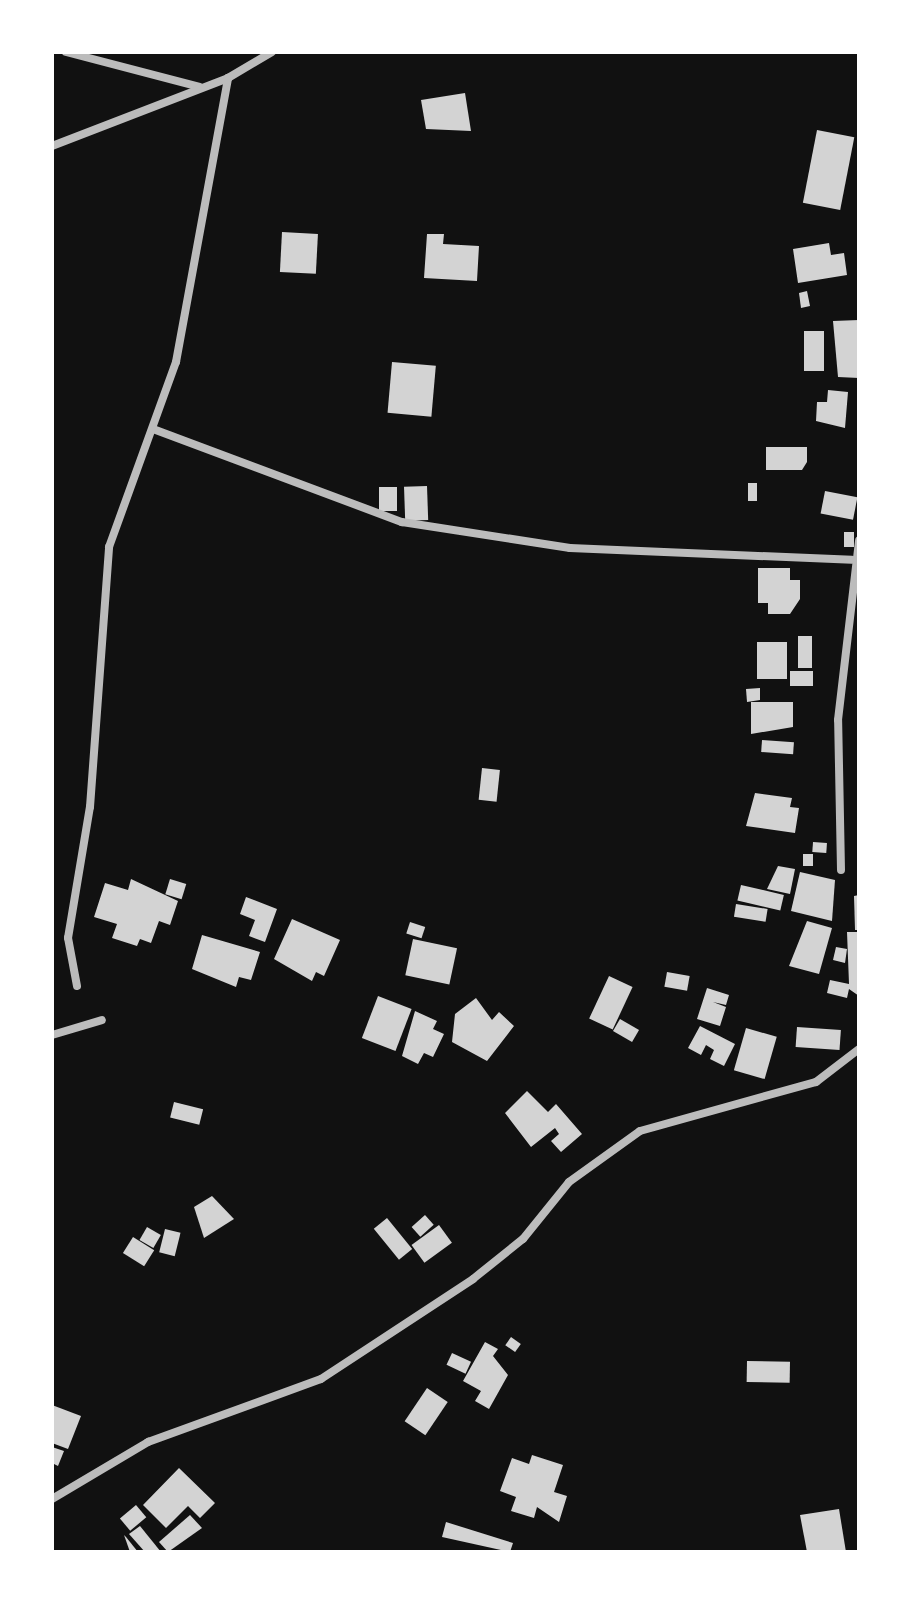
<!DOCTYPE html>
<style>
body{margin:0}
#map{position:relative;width:911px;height:1604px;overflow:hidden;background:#111;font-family:Barlow,sans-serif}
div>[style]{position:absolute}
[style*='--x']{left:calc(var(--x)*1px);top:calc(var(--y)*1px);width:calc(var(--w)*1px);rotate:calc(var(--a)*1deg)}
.building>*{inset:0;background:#d3d3d3;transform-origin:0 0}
.minor>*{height:8px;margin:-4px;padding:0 4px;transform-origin:4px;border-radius:4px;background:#bcbcbc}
span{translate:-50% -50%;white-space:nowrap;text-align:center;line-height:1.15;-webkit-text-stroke:6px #fff;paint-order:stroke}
.frame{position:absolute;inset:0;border:54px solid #fff;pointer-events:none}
</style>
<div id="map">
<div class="building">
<div style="clip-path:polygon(465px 93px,471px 131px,426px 129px,421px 100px)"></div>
<div style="left:817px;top:130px;width:38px;height:74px;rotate:11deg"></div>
<div style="left:282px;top:232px;width:36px;height:40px;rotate:3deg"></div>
<div style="clip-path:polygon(427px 234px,444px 234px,443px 244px,479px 246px,477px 281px,424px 278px)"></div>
<div style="clip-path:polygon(829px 243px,831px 255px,844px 253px,847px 275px,798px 283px,793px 249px)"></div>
<div style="clip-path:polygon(807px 291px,810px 306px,801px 308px,799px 293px)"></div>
<div style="clip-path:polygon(859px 320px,859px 378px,838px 377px,833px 321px)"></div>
<div style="left:804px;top:331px;width:20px;height:40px"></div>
<div style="left:392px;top:362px;width:44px;height:51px;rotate:5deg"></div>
<div style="clip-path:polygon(828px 390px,848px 392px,845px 428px,816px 421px,817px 402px,827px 402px)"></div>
<div style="clip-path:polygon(766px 447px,807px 447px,807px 462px,802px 470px,766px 470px)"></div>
<div style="left:748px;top:483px;width:9px;height:18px"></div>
<div style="left:427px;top:486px;width:34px;height:23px;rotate:88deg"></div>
<div style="left:379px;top:487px;width:18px;height:24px"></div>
<div style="left:825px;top:491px;width:33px;height:23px;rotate:11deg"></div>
<div style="left:844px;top:532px;width:10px;height:15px"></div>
<div style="clip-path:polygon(758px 568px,790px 568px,790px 580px,800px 580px,800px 599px,790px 614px,768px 614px,768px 603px,758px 603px)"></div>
<div style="left:798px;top:636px;width:14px;height:32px"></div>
<div style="left:757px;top:642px;width:30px;height:37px"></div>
<div style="left:790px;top:671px;width:23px;height:15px"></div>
<div style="clip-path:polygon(760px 688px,760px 700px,747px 702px,746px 689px)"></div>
<div style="clip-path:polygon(751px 702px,793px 702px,793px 727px,751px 734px)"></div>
<div style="left:762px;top:740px;width:32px;height:12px;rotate:4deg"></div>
<div style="left:482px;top:768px;width:18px;height:32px;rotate:6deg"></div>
<div style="clip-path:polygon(755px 793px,792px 798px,790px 807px,799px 808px,795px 833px,746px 826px)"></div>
<div style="left:813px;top:842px;width:14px;height:10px;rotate:4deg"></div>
<div style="left:803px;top:854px;width:10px;height:12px"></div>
<div style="clip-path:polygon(778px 866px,795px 869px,790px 894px,767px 889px)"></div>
<div style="clip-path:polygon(800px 872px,835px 880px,832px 921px,791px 911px)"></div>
<div style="clip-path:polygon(131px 879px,178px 901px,170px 925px,159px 921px,151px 943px,140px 939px,137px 946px,112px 938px,117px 924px,94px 917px,105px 883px,128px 890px)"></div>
<div style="left:170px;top:879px;width:17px;height:16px;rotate:17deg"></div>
<div style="left:741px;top:885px;width:44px;height:16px;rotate:13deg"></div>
<div style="clip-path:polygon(859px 895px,859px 930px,855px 930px,854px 896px)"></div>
<div style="clip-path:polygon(246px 897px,277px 909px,265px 942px,249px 936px,255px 920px,240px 914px)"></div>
<div style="left:736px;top:904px;width:32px;height:13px;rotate:9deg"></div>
<div style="clip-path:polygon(292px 919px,340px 940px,324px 976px,316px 972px,312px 981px,274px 959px)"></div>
<div style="clip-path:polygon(807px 921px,832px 928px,819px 974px,789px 966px)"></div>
<div style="left:410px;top:922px;width:16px;height:12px;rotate:18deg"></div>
<div style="clip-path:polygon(847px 932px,859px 932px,859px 996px,849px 989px,847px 998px,827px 993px,830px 980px,849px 984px)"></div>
<div style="clip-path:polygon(202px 935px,260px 952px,251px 980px,239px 977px,236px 987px,192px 969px)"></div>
<div style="left:413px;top:939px;width:45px;height:37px;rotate:12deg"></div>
<div style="clip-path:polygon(836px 947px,847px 949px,845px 963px,833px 960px)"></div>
<div style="left:667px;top:972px;width:23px;height:15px;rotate:10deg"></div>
<div style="left:609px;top:976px;width:26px;height:47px;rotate:25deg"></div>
<div style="clip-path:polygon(707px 988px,729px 995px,726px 1005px,713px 1002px,726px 1007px,720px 1026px,697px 1019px)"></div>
<div style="left:378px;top:996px;width:36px;height:45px;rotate:21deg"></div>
<div style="clip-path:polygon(476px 998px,492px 1020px,499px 1012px,514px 1026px,487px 1061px,452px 1042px,455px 1014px)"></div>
<div style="clip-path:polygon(415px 1011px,437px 1021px,433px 1029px,444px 1034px,433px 1057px,424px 1053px,418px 1064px,402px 1056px)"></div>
<div style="left:620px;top:1019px;width:22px;height:14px;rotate:30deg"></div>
<div style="clip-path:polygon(700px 1026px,735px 1044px,724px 1066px,710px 1059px,714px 1050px,706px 1045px,701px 1055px,688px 1048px)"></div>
<div style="left:797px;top:1027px;width:44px;height:20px;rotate:4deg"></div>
<div style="left:746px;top:1028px;width:32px;height:44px;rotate:16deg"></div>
<div style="clip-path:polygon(527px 1091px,548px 1112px,556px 1104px,582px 1134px,561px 1152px,551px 1141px,559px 1134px,555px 1128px,531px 1147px,505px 1113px)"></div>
<div style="left:174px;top:1102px;width:30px;height:16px;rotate:14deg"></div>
<div style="clip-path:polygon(212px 1196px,234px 1219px,204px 1238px,194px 1207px)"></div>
<div style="left:425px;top:1215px;width:13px;height:18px;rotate:48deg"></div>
<div style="left:387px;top:1218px;width:40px;height:17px;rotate:51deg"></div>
<div style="left:439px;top:1225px;width:22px;height:34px;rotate:54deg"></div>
<div style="left:147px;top:1227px;width:16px;height:15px;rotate:30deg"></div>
<div style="left:165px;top:1229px;width:16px;height:24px;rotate:14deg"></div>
<div style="left:133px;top:1237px;width:25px;height:19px;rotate:32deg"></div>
<div style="left:511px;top:1337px;width:12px;height:10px;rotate:35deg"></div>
<div style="clip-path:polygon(485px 1342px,498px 1349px,493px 1356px,508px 1375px,489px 1409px,475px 1401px,481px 1391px,463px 1381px)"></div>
<div style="left:452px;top:1353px;width:21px;height:13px;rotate:25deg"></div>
<div style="left:747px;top:1361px;width:43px;height:21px;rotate:1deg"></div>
<div style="left:427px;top:1388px;width:25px;height:40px;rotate:34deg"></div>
<div style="clip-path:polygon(52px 1405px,81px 1416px,68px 1449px,52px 1443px)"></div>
<div style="clip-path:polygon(52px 1447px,64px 1451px,58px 1466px,52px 1463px)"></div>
<div style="clip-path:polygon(532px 1455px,563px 1465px,554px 1492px,567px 1496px,559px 1522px,537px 1507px,534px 1518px,511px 1511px,516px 1497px,500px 1491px,512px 1458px,529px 1464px)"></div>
<div style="clip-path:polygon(179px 1468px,215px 1503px,200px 1518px,188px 1506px,166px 1528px,143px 1505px)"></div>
<div style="left:136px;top:1505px;width:16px;height:21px;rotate:50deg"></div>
<div style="clip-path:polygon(839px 1509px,846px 1552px,807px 1552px,800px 1515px)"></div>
<div style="clip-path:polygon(190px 1515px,202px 1528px,168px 1552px,159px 1542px)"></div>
<div style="clip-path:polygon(446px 1522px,513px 1543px,510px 1552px,442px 1537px)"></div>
<div style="clip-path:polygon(140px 1526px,161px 1552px,145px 1552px,129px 1534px)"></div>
<div style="clip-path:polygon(124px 1535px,126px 1537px,138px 1552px,130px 1552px)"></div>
</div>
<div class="minor">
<div style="--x:66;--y:52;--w:138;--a:14.6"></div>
<div style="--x:52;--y:146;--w:189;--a:-21.1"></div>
<div style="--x:228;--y:78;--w:51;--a:-30.6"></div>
<div style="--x:153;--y:429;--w:266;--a:20.5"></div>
<div style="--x:402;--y:522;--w:170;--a:8.8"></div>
<div style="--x:570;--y:548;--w:282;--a:2.4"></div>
<div style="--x:841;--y:870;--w:150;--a:-91.1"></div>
<div style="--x:838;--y:720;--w:181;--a:-83.3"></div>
<div style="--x:77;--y:986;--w:49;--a:-100.6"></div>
<div style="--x:68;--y:938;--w:133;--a:-80.5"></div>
<div style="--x:90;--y:807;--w:261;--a:-85.8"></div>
<div style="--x:109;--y:547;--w:197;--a:-70.1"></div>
<div style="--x:176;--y:362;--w:289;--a:-79.6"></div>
<div style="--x:52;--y:1035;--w:52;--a:-16.7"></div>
<div style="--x:52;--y:1499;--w:112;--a:-30.7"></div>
<div style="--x:148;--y:1442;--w:184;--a:-20"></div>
<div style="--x:321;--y:1379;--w:182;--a:-33.3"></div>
<div style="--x:473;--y:1279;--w:64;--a:-38.7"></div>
<div style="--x:523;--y:1239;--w:73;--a:-51.1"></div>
<div style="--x:569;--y:1182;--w:87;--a:-35.7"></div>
<div style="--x:640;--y:1131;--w:183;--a:-15.6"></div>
<div style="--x:816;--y:1082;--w:54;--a:-37.5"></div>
</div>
<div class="frame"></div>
</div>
